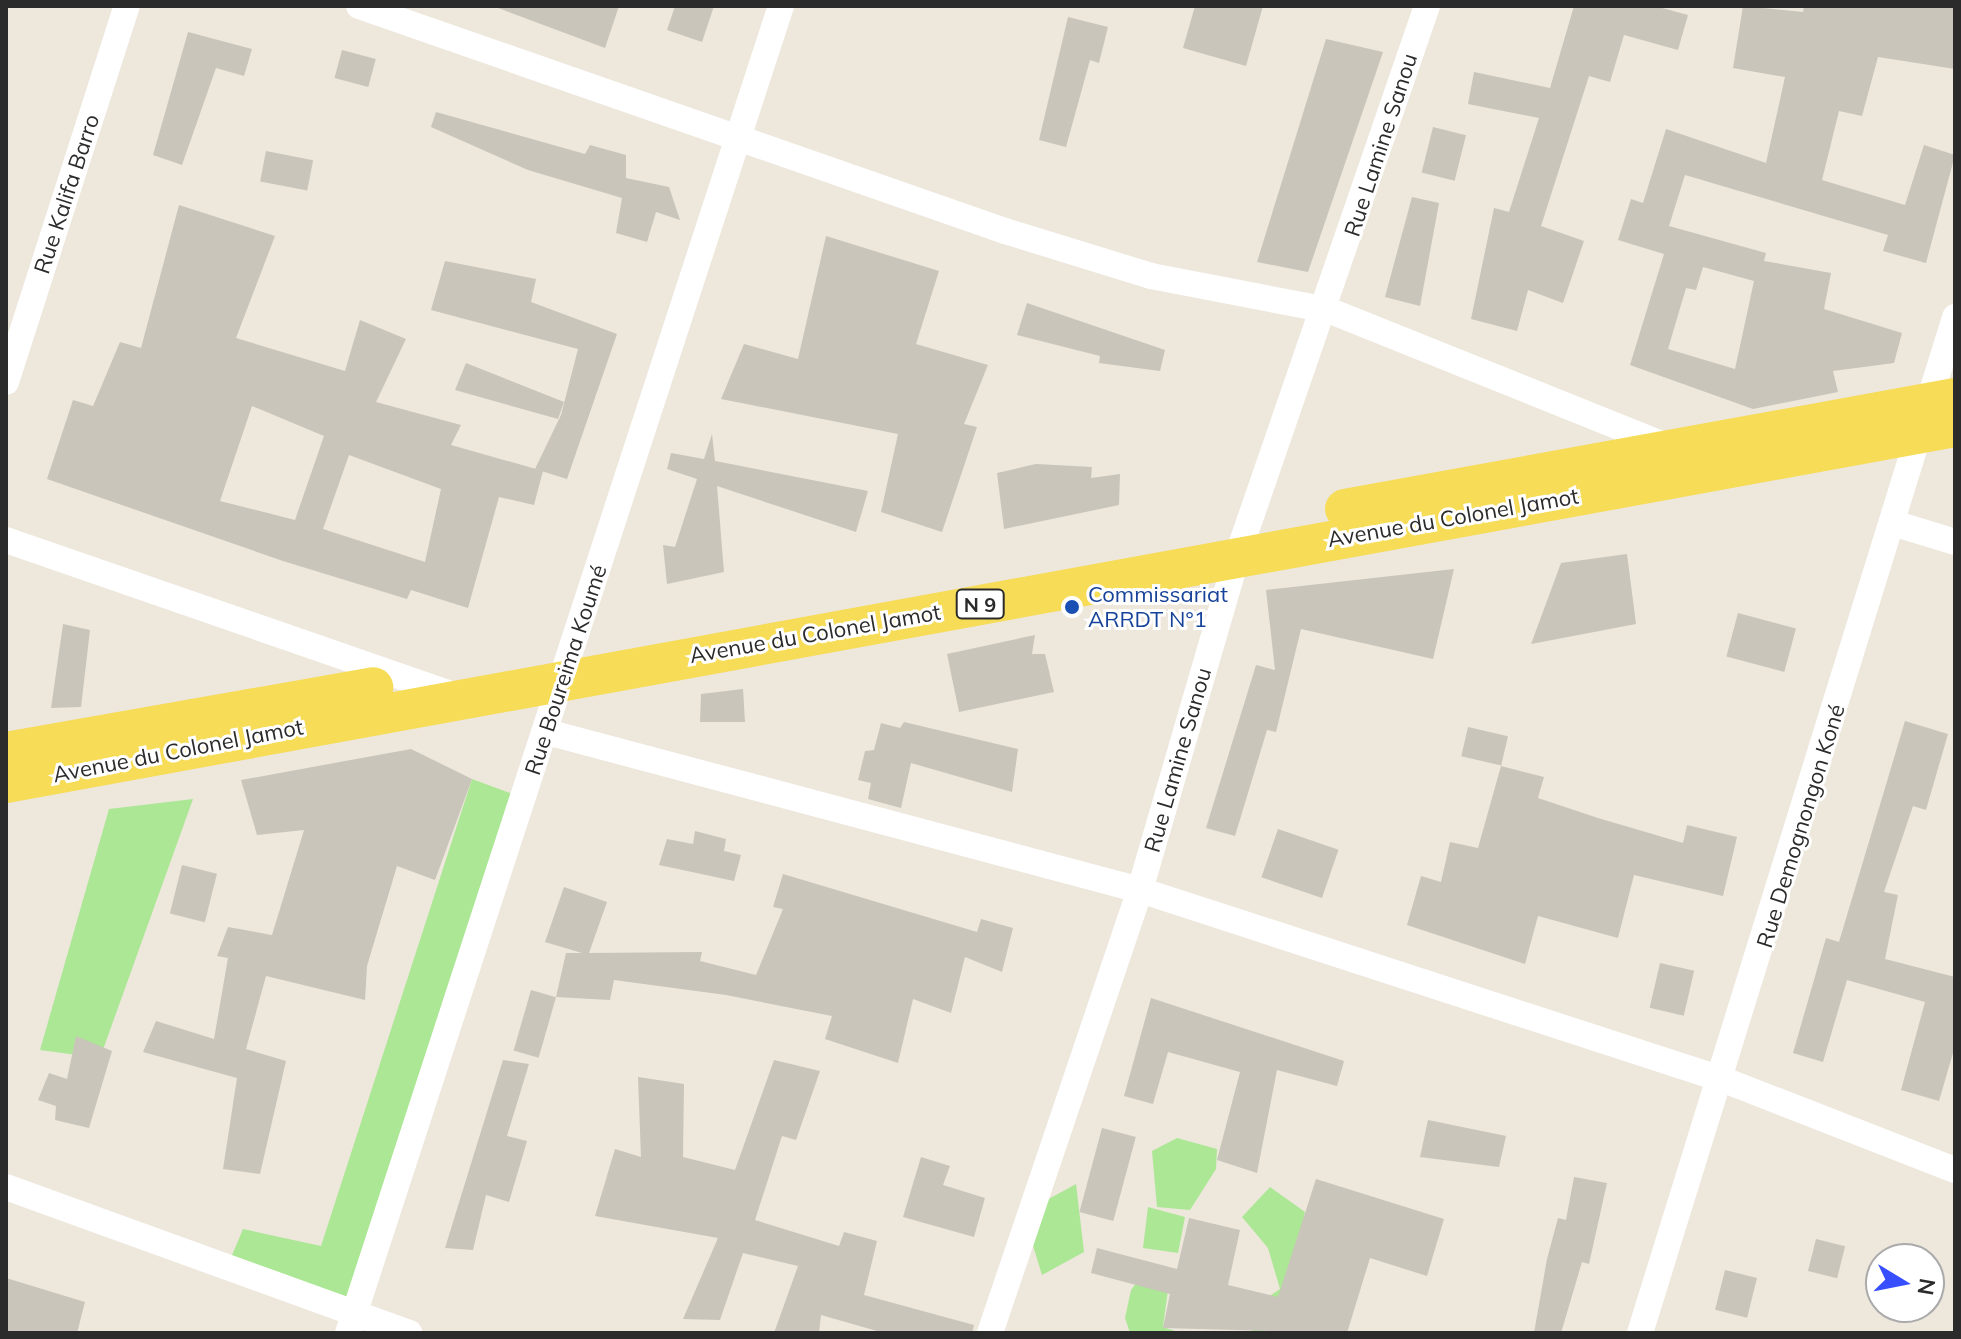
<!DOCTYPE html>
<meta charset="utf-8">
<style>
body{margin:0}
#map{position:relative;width:1961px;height:1339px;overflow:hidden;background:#ede7dc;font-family:Mulish,sans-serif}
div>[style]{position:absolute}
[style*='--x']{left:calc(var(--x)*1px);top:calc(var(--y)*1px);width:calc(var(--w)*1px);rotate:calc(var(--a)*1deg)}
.green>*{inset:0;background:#ace795}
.building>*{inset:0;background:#c9c5ba;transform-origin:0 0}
.minor>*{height:26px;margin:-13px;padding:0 13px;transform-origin:13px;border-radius:13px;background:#fff}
.primary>*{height:40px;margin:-20px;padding:0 20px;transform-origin:20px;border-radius:20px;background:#f7dc57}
.dots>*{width:22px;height:22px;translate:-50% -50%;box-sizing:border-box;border:4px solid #fff;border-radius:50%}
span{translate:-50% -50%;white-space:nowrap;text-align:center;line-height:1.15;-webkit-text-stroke:6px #fff;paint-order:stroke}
.shield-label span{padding:2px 6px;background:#fff;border:2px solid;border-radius:6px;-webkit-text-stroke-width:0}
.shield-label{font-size:20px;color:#2b2b2b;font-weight:700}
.street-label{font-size:22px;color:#2b2b2b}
.transit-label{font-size:22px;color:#164399}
.left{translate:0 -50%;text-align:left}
.frame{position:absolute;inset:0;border:8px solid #2b2b2b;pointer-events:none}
.north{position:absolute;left:1865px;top:1243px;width:80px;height:80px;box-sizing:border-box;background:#fff;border:2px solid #aaa;border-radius:50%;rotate:100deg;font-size:22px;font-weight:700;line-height:32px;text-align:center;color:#2b2b2b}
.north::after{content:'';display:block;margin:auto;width:28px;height:36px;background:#374fff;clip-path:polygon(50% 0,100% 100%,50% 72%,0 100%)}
</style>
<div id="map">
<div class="green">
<div style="clip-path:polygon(472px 779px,521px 797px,347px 1306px,230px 1260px,243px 1229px,321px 1246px)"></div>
<div style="clip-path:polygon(193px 799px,100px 1058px,40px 1050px,109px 809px)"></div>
<div style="clip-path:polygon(1177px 1138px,1217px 1149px,1216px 1169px,1190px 1210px,1157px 1207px,1152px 1151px)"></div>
<div style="clip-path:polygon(1076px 1184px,1084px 1252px,1042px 1275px,1023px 1213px)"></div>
<div style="clip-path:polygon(1270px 1187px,1305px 1212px,1281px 1326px,1253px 1333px,1243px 1314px,1280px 1289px,1268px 1248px,1242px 1217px)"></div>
<div style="clip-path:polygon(1148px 1207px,1185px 1217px,1178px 1253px,1143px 1248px)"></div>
<div style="clip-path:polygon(1145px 1271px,1170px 1275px,1163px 1327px,1181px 1333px,1130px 1333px,1125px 1318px,1131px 1290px)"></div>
</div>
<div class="building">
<div style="clip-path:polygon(493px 6px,619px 6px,605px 48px)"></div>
<div style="clip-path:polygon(675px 6px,714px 6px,702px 42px,667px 30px)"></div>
<div style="clip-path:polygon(1195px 6px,1263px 6px,1246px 66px,1183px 48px)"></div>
<div style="clip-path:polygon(1574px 6px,1655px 6px,1688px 15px,1678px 50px,1624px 35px,1610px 82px,1589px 76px,1541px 226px,1584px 241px,1563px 303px,1528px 290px,1517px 331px,1471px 319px,1494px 208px,1509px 212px,1539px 118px,1468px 104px,1474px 72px,1550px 88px)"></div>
<div style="clip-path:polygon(evenodd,1743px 6px,1803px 12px,1804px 6px,1955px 6px,1955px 69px,1878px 57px,1862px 116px,1839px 111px,1822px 180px,1905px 205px,1924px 145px,1955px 155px,1926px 263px,1883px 251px,1888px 235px,1685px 175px,1669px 226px,1766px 253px,1764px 261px,1831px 273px,1824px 309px,1902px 333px,1894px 363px,1833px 371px,1838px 392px,1753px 409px,1630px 365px,1664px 254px,1618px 240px,1631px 199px,1643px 203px,1666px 129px,1766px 163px,1785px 77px,1733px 68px,1743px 6px,1703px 267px,1754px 281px,1735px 369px,1668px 349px,1686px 288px,1696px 290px,1703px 267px)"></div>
<div style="clip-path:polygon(1068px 17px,1108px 27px,1099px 63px,1090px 60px,1066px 147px,1039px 140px)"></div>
<div style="clip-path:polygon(188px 32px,252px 49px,244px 76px,216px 68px,182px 165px,153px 155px)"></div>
<div style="clip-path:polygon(1326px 39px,1383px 52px,1308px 272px,1257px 262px)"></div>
<div style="left:342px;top:50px;width:35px;height:29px;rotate:15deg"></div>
<div style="clip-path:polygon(436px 112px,585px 154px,590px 145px,626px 155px,626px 178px,669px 187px,680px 220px,656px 212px,647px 242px,616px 233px,622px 198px,528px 170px,431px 127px)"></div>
<div style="left:1433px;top:127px;width:34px;height:47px;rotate:14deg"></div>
<div style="left:266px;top:151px;width:48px;height:31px;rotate:11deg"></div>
<div style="clip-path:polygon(1412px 197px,1439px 203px,1420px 306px,1385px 297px)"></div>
<div style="clip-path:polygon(evenodd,179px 205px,275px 236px,236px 338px,345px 371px,360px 320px,406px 339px,376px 402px,461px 425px,451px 445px,543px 471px,534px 505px,499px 497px,468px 608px,411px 590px,407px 599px,283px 561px,47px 479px,73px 400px,93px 406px,120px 342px,141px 348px,179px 205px,252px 406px,324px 436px,295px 520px,220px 501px,252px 406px,179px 205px,349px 455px,441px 489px,425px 562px,323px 529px,349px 455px)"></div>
<div style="clip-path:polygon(826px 236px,939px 271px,916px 344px,988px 365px,964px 424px,977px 427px,942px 532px,881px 512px,898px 434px,721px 399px,744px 344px,798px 359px)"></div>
<div style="clip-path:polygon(445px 261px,536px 279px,531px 302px,617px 334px,567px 479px,535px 469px,561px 415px,578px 349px,431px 310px)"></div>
<div style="clip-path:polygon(1027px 303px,1165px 350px,1160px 371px,1099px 363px,1100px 356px,1017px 335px)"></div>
<div style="clip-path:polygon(466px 363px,564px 402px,558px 419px,455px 390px)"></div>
<div style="clip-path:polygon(712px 434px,715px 461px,868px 491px,856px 532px,717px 486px,724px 572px,667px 584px,663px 545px,675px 547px,697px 479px,667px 469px,671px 453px,704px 459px)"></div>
<div style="clip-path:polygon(1036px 464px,1092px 467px,1091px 478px,1120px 474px,1119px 505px,1004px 529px,997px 473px)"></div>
<div style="clip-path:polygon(1627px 554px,1636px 624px,1531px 644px,1561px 563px)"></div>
<div style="clip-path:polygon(1454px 569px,1433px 659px,1301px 629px,1276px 732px,1267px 730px,1235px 836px,1206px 828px,1256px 665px,1275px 670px,1266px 590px)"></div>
<div style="left:1738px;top:613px;width:60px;height:45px;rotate:15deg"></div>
<div style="clip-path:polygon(63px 624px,90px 630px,81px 707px,51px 708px)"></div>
<div style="clip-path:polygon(1035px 635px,1032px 654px,1045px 654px,1054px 692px,959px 712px,947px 654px)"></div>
<div style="clip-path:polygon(743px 689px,745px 722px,700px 722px,701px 694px)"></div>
<div style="clip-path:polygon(1905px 721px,1948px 734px,1926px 810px,1913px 806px,1884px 892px,1898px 895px,1885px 959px,1955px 977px,1955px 1046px,1939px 1101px,1901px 1090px,1925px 1002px,1847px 980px,1823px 1062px,1793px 1053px,1826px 938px,1839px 942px)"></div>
<div style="clip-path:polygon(904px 722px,1018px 749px,1012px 792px,911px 763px,901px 808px,868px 799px,871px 783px,858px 780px,865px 751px,874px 750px,881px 723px,900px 728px)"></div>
<div style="left:1468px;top:727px;width:41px;height:30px;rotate:13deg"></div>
<div style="clip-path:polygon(411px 749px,472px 779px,435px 880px,397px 866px,367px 966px,365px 1000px,266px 976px,246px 1049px,286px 1061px,260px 1174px,223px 1169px,237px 1078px,143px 1052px,156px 1021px,214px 1039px,228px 958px,217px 956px,228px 927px,272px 935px,304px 830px,257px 835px,241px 780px)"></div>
<div style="clip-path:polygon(1501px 766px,1544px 777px,1538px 798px,1598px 818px,1683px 843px,1687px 825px,1737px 837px,1723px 896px,1634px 875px,1618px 938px,1538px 916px,1525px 964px,1407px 925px,1421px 876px,1441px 882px,1450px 842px,1478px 848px)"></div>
<div style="left:1278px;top:829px;width:64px;height:51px;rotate:19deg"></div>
<div style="clip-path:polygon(695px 831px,726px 839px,724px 851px,741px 855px,734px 881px,659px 865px,667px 839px,693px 844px)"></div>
<div style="left:182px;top:865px;width:36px;height:50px;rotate:14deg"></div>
<div style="clip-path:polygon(783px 874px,977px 932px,981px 919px,1013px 928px,1002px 972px,965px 957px,951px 1013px,913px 999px,898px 1063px,825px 1039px,832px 1016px,726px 995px,614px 980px,610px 1000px,556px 997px,566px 953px,582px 953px,545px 942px,564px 887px,607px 902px,589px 953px,702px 952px,700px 961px,756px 975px,783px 909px,773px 907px)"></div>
<div style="left:1660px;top:963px;width:35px;height:46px;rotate:13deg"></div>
<div style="left:531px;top:990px;width:26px;height:63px;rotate:16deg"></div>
<div style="clip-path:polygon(1151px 998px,1344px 1061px,1337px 1086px,1277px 1070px,1257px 1173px,1217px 1160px,1240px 1072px,1168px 1052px,1153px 1104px,1124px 1096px)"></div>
<div style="clip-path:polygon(76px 1036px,112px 1051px,89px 1128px,55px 1120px,56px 1106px,38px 1100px,49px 1073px,67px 1079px)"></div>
<div style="clip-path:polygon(503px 1060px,529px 1064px,507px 1136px,527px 1141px,509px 1202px,486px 1195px,473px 1250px,445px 1248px)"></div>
<div style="clip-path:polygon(774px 1060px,820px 1071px,796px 1140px,782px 1136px,755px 1220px,839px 1246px,844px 1232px,877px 1241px,864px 1295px,974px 1325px,972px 1333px,884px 1333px,821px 1315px,819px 1333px,774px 1333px,798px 1266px,743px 1253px,720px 1320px,683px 1319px,718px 1238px,595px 1216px,615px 1149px,641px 1157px,638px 1077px,684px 1084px,683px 1157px,735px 1170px)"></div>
<div style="clip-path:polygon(1428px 1120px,1506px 1136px,1499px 1167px,1420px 1157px)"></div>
<div style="left:1102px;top:1128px;width:35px;height:87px;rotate:15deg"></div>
<div style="clip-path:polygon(921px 1157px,950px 1166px,943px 1185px,985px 1198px,974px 1237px,903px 1217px)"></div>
<div style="clip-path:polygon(1574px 1177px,1607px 1183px,1589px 1264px,1582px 1262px,1561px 1333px,1534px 1333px,1547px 1259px,1558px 1218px,1566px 1220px)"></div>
<div style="clip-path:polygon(1316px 1179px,1444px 1219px,1427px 1276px,1370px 1258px,1347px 1333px,1163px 1328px,1170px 1294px,1091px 1273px,1097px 1248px,1177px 1269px,1189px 1218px,1240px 1230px,1228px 1285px,1278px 1297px)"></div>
<div style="left:1816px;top:1239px;width:30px;height:33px;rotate:14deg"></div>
<div style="left:1725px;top:1270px;width:33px;height:41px;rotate:14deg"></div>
<div style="clip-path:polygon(6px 1278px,85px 1302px,77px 1333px,6px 1333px)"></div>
</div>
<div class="minor">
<div style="--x:359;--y:6;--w:684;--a:19.2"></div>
<div style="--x:1005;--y:231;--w:153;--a:17.1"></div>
<div style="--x:1151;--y:276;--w:180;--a:10.9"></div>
<div style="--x:1328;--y:310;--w:371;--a:21.9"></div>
<div style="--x:6;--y:382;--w:395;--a:-72.2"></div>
<div style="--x:1893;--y:523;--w:65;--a:17"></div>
<div style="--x:6;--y:540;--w:480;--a:19.1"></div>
<div style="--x:547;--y:732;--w:614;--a:14.92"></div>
<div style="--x:1140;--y:890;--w:614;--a:18.02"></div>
<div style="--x:1724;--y:1080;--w:248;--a:21.3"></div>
<div style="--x:6;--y:1187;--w:429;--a:19.9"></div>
<div style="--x:348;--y:1333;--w:1396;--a:-71.93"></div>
<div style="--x:990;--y:1333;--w:468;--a:-71.3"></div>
<div style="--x:1140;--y:890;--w:347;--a:-73.8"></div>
<div style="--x:1237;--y:557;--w:583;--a:-70.97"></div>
<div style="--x:1640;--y:1333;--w:1064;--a:-72.77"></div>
</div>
<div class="primary">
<div style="--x:1345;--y:509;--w:620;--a:-10.31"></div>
<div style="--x:6;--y:752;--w:373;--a:-10"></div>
<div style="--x:6;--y:783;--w:1981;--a:-10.35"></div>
</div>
<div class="dots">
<div style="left:1072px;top:607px;background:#1a4fb4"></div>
</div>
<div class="shield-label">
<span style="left:980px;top:604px">N 9</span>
</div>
<div class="street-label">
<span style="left:1381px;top:145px;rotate:-72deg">Rue Lamine Sanou</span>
<span style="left:67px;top:194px;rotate:-72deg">Rue Kalifa Barro</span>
<span style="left:1453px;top:518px;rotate:-10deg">Avenue du Colonel Jamot</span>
<span style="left:815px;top:634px;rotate:-10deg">Avenue du Colonel Jamot</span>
<span style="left:566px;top:670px;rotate:-72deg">Rue Boureima Koumé</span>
<span style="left:178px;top:751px;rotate:-11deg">Avenue du Colonel Jamot</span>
<span style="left:1178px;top:760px;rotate:-74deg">Rue Lamine Sanou</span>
<span style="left:1801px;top:826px;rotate:-73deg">Rue Demognongon Koné</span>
</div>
<div class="transit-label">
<span class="left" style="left:1088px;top:607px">Commissariat<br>ARRDT N°1</span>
</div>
<div class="frame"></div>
<div class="north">N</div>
</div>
